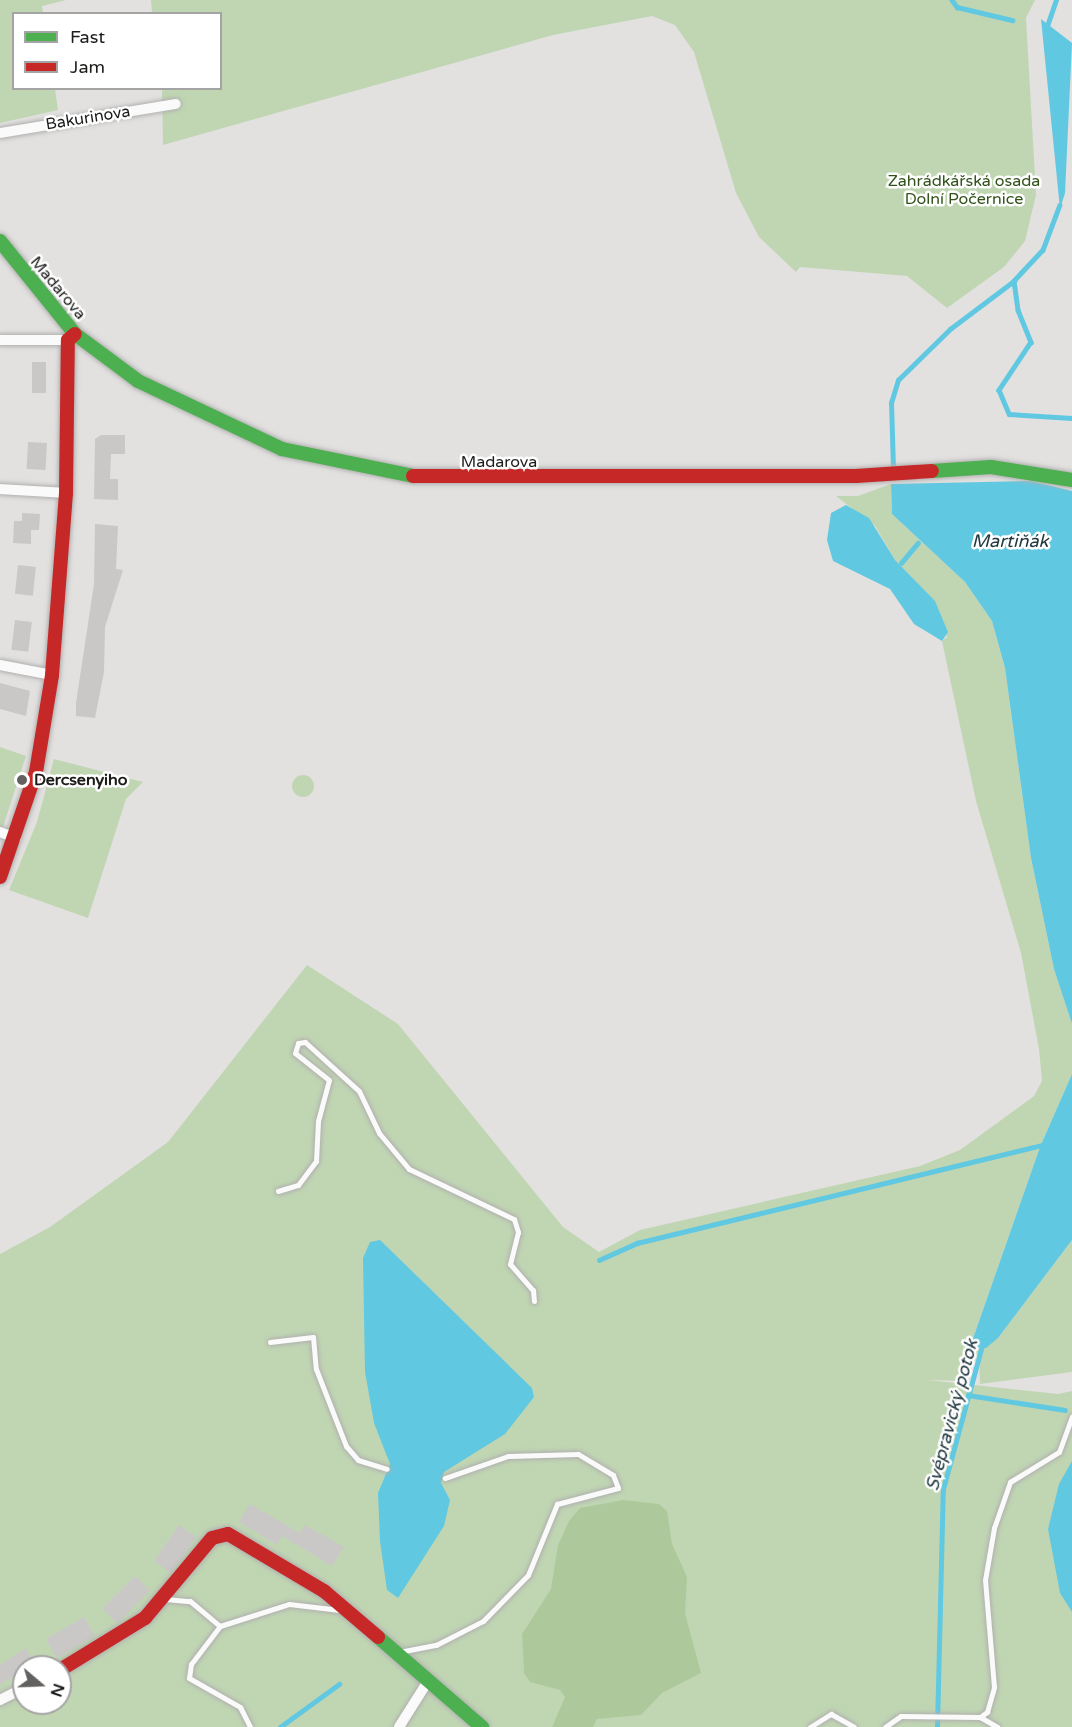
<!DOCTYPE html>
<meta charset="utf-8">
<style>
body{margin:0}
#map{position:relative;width:1072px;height:1727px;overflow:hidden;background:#e2e1e0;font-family:"Varela Round",sans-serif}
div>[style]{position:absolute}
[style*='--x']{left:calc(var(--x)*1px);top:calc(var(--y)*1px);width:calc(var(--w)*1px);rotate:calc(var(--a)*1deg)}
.green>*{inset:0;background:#c0d6b3}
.round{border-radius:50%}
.forest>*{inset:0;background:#adc99b}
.water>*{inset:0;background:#61c8e1}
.stream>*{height:4.5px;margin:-2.25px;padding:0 2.25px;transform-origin:2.25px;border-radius:2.25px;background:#61c8e1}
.building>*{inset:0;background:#c9c8c7;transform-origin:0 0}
.roads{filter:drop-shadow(0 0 2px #b1b0af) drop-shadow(0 0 2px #b1b0af)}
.lane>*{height:5px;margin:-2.5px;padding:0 2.5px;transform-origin:2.5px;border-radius:2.5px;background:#fbfafa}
.street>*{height:10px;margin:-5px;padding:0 5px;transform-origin:5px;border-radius:5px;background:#fbfafa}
.fast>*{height:14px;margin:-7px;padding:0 7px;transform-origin:7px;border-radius:7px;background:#4caf50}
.jam>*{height:14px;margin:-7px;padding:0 7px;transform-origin:7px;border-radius:7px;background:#c62828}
.dots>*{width:16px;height:16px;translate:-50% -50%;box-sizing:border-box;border:3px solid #fff;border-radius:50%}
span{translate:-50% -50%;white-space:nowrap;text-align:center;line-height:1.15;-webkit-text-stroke:5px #fff;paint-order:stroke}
.street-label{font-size:16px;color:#1d1c1b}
.park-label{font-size:16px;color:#315219}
.poi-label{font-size:16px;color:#1d1c1b;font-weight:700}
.left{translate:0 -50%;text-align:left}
.water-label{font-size:18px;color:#223940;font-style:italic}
.legend{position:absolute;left:12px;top:12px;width:210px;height:78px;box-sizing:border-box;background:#fff;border:2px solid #a5a4a4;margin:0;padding:8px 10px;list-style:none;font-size:18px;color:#1d1c1b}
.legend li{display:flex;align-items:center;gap:12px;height:30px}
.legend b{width:30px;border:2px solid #a5a4a4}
.north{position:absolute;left:12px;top:1655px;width:60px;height:60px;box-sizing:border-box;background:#fff;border:2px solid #a5a4a4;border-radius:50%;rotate:109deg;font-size:16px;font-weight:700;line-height:24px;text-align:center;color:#1d1c1b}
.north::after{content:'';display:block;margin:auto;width:21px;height:27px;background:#626160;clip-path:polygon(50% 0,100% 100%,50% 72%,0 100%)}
</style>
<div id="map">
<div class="green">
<div style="clip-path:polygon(0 0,66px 0,42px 6px,43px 13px,14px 14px,14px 88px,55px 89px,58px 110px,0 123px)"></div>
<div style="clip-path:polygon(151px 0,1035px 0,1026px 18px,1036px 195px,1025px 241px,1004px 267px,947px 308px,907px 276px,800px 267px,796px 272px,759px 237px,736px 193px,694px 52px,675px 25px,652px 16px,553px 35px,163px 145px,162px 89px,220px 88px,220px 14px,152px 13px)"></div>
<div style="clip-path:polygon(evenodd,891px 484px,892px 514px,965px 582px,992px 621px,1005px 668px,1031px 858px,1054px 969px,1072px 1024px,1072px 1074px,1040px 1147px,970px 1347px,979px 1350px,998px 1338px,1072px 1240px,1072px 1372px,980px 1384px,979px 1352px,966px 1381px,928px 1380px,1058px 1394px,1072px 1391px,1072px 1727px,0 1727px,0 1254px,50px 1227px,168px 1142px,307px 965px,398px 1024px,563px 1227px,599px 1252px,640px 1230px,920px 1166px,960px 1150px,1034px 1096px,1042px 1081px,1039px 1049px,1021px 953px,976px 801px,942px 641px,947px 637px,926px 592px,895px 560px,875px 526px,836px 496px,858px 496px,891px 484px,24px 1667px,60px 1667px,60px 1703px,24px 1703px,24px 1667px)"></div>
<div style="clip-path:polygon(0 747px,26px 756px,3px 827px,0 827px)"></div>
<div style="clip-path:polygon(54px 759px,143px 782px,126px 799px,88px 918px,9px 890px,37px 822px)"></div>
<div class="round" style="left:292px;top:775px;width:22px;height:22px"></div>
</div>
<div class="forest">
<div style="clip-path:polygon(623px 1500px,659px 1504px,667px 1511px,672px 1544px,687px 1577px,685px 1613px,701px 1673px,662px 1693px,641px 1715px,597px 1719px,593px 1727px,552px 1727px,565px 1697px,560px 1690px,530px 1682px,524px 1673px,522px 1634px,551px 1589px,558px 1545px,569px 1521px,580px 1508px)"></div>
</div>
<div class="water">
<div style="clip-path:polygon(1041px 19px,1072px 43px,1065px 193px,1060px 209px)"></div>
<div style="clip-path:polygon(1031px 481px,1072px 491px,1072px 1024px,1054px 969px,1031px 858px,1005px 668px,992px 621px,965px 582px,892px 514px,891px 484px)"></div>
<div style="clip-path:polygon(846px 505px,869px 518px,895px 560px,935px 601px,948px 632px,942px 641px,914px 624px,890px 589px,833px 561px,827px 540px,831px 513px)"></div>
<div style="clip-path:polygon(1072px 1074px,1072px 1240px,998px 1338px,986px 1348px,970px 1347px,1040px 1147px)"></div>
<div style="clip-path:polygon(380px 1240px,532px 1388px,534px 1397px,505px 1434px,444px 1472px,441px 1483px,450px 1500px,444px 1526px,398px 1598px,387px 1590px,380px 1541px,378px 1493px,390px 1464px,374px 1423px,365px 1372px,363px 1258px,370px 1242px)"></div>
<div style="clip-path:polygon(1072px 1461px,1072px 1612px,1060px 1593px,1048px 1529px,1059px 1484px)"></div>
</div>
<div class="stream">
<div style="--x:952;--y:0;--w:9;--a:54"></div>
<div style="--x:957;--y:7;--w:57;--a:13.3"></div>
<div style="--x:1047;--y:26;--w:28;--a:-71"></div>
<div style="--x:1060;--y:205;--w:48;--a:110.7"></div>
<div style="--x:1043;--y:250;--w:42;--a:133.1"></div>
<div style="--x:1014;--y:281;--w:29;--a:82"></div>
<div style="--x:1018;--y:310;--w:35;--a:68"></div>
<div style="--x:1031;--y:342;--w:58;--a:123.7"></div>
<div style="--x:999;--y:390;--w:26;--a:67"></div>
<div style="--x:1009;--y:414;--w:63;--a:3.6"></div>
<div style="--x:893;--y:469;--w:66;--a:-91.7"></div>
<div style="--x:891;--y:403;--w:24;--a:-73"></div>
<div style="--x:898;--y:380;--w:73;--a:-44.4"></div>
<div style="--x:950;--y:329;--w:80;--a:-36.9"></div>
<div style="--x:901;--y:563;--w:26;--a:-50"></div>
<div style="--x:599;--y:1260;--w:42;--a:-24.1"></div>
<div style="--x:637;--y:1243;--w:418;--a:-13.6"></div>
<div style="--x:968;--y:1395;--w:98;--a:8.8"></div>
<div style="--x:280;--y:1727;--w:73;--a:-36.1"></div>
<div style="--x:937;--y:1727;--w:238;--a:-88.6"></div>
<div style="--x:943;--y:1489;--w:149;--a:-74.8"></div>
</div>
<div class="building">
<div style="left:32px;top:362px;width:14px;height:31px"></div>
<div style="clip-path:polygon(101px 435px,125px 435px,125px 454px,111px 454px,110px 479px,118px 479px,118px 500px,94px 499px,95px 439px)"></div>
<div style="left:28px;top:442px;width:19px;height:27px;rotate:3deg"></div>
<div style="clip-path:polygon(22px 513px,40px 514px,39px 530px,31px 530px,31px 544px,13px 543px,14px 521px,22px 521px)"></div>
<div style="clip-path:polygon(95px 524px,118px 526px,116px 569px,123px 570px,105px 627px,104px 672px,95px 718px,76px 716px,76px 703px,94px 584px)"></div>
<div style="left:18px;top:565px;width:18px;height:29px;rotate:6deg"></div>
<div style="left:15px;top:620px;width:17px;height:30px;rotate:7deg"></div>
<div style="clip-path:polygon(0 683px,30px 691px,26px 716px,0 709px)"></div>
<div style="clip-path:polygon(250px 1504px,300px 1533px,305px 1525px,344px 1547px,332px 1566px,282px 1536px,277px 1545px,239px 1522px)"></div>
<div style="left:179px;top:1525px;width:21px;height:44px;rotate:35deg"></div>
<div style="left:135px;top:1576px;width:21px;height:46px;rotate:45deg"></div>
<div style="left:84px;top:1617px;width:22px;height:44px;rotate:60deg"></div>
<div style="clip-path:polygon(26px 1648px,35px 1667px,24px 1667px,24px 1672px,0 1684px,0 1665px)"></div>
</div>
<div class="roads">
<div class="lane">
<div style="--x:278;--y:1191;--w:21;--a:-17"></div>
<div style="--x:298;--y:1185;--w:30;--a:-53"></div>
<div style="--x:316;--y:1161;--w:40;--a:-87.1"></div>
<div style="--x:318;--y:1121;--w:42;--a:-75"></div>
<div style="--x:329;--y:1080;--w:43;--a:-141.5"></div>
<div style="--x:295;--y:1053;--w:10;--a:-73"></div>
<div style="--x:298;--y:1043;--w:7;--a:-8"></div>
<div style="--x:305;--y:1042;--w:73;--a:42.2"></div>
<div style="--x:359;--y:1091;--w:47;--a:64.5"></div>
<div style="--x:379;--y:1133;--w:47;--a:50.2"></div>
<div style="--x:409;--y:1169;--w:116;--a:25.5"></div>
<div style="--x:514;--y:1219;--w:14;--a:73"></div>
<div style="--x:518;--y:1232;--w:33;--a:104"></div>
<div style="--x:510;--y:1264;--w:35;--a:49"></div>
<div style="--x:533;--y:1290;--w:11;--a:85"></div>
<div style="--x:270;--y:1342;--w:43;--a:-6.6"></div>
<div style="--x:313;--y:1337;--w:32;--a:85"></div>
<div style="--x:316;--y:1369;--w:83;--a:68.7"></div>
<div style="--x:346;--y:1446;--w:18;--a:49"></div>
<div style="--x:358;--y:1460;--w:30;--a:17"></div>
<div style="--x:165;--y:1599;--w:25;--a:5"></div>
<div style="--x:190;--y:1601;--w:39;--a:40"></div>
<div style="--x:220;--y:1626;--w:72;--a:-17.7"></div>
<div style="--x:289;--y:1604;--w:51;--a:6.7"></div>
<div style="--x:220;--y:1626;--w:48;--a:127.3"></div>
<div style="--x:191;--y:1664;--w:14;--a:98"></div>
<div style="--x:189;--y:1678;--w:59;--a:29.6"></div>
<div style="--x:240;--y:1707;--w:22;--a:63"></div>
<div style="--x:399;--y:1652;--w:38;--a:-11"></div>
<div style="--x:436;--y:1645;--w:53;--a:-27.1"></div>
<div style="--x:483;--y:1621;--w:64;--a:-45.6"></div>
<div style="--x:528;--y:1575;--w:77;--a:-67.8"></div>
<div style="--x:557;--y:1504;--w:63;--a:-14.7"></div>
<div style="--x:618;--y:1488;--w:14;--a:-111"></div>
<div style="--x:613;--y:1475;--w:41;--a:-149"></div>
<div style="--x:578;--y:1454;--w:70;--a:178.4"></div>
<div style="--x:508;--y:1456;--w:67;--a:160.8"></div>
<div style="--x:980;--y:1717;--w:20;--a:30"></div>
<div style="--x:810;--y:1727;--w:25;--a:-32"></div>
<div style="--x:831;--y:1714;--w:26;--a:29"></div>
<div style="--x:885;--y:1727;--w:19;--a:-35"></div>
<div style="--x:901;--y:1716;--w:79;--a:0.7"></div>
<div style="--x:980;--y:1717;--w:9;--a:-36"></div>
<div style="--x:987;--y:1712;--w:26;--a:-74"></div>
<div style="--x:994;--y:1687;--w:107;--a:-94.8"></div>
<div style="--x:985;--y:1580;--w:53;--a:-80.2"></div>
<div style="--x:994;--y:1528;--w:49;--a:-70.8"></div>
<div style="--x:1010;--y:1482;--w:57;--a:-31.5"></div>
<div style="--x:1059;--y:1452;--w:38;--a:-70"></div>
</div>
<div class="street">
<div style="--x:0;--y:133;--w:178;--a:-9.4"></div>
<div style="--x:0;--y:340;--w:68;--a:0"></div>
<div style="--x:0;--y:489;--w:66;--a:3.5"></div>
<div style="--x:0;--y:665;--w:53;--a:10.9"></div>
<div style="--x:0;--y:832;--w:17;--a:21"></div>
<div style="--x:0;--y:1700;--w:27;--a:-27"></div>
<div style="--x:399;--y:1727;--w:54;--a:-57.8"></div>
</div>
<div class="fast">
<div style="--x:0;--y:241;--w:119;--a:51.1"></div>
<div style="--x:75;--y:334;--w:79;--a:36.7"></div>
<div style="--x:138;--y:381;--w:159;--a:25.3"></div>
<div style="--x:282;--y:449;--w:134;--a:11.6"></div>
<div style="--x:932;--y:471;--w:59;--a:-3.9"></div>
<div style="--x:991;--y:467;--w:82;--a:9.1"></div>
<div style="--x:378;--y:1637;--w:138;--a:40.9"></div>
</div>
<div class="jam">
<div style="--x:413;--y:476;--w:443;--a:0"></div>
<div style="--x:856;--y:476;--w:76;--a:-3.8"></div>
<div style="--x:0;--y:877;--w:111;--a:-71.1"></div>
<div style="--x:36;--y:772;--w:98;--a:-80.6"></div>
<div style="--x:52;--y:675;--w:183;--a:-85.6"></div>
<div style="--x:66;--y:493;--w:153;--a:-89.3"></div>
<div style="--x:68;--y:340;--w:9;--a:-41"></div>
<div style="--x:60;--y:1670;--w:100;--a:-31.5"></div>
<div style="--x:145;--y:1618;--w:104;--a:-50.1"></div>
<div style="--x:212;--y:1538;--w:16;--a:-14"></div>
<div style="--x:228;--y:1534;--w:112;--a:30.7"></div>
<div style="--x:324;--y:1591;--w:71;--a:40.4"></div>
</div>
</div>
<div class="dots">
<div style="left:22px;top:780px;background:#626160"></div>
</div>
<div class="street-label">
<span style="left:88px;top:118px;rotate:-9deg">Bakurinova</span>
<span style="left:58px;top:288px;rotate:50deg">Madarova</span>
<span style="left:499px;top:462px">Madarova</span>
</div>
<div class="park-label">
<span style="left:964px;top:190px">Zahrádkářská osada<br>Dolní Počernice</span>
</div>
<div class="poi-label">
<span class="left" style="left:34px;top:780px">Dercsenyiho</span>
</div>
<div class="water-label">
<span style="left:1010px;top:541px">Martiňák</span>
<span style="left:952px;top:1415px;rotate:-75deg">Svépravický potok</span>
</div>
<ul class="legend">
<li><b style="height:8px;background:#4caf50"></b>Fast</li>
<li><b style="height:8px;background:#c62828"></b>Jam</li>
</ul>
<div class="north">N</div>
</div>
